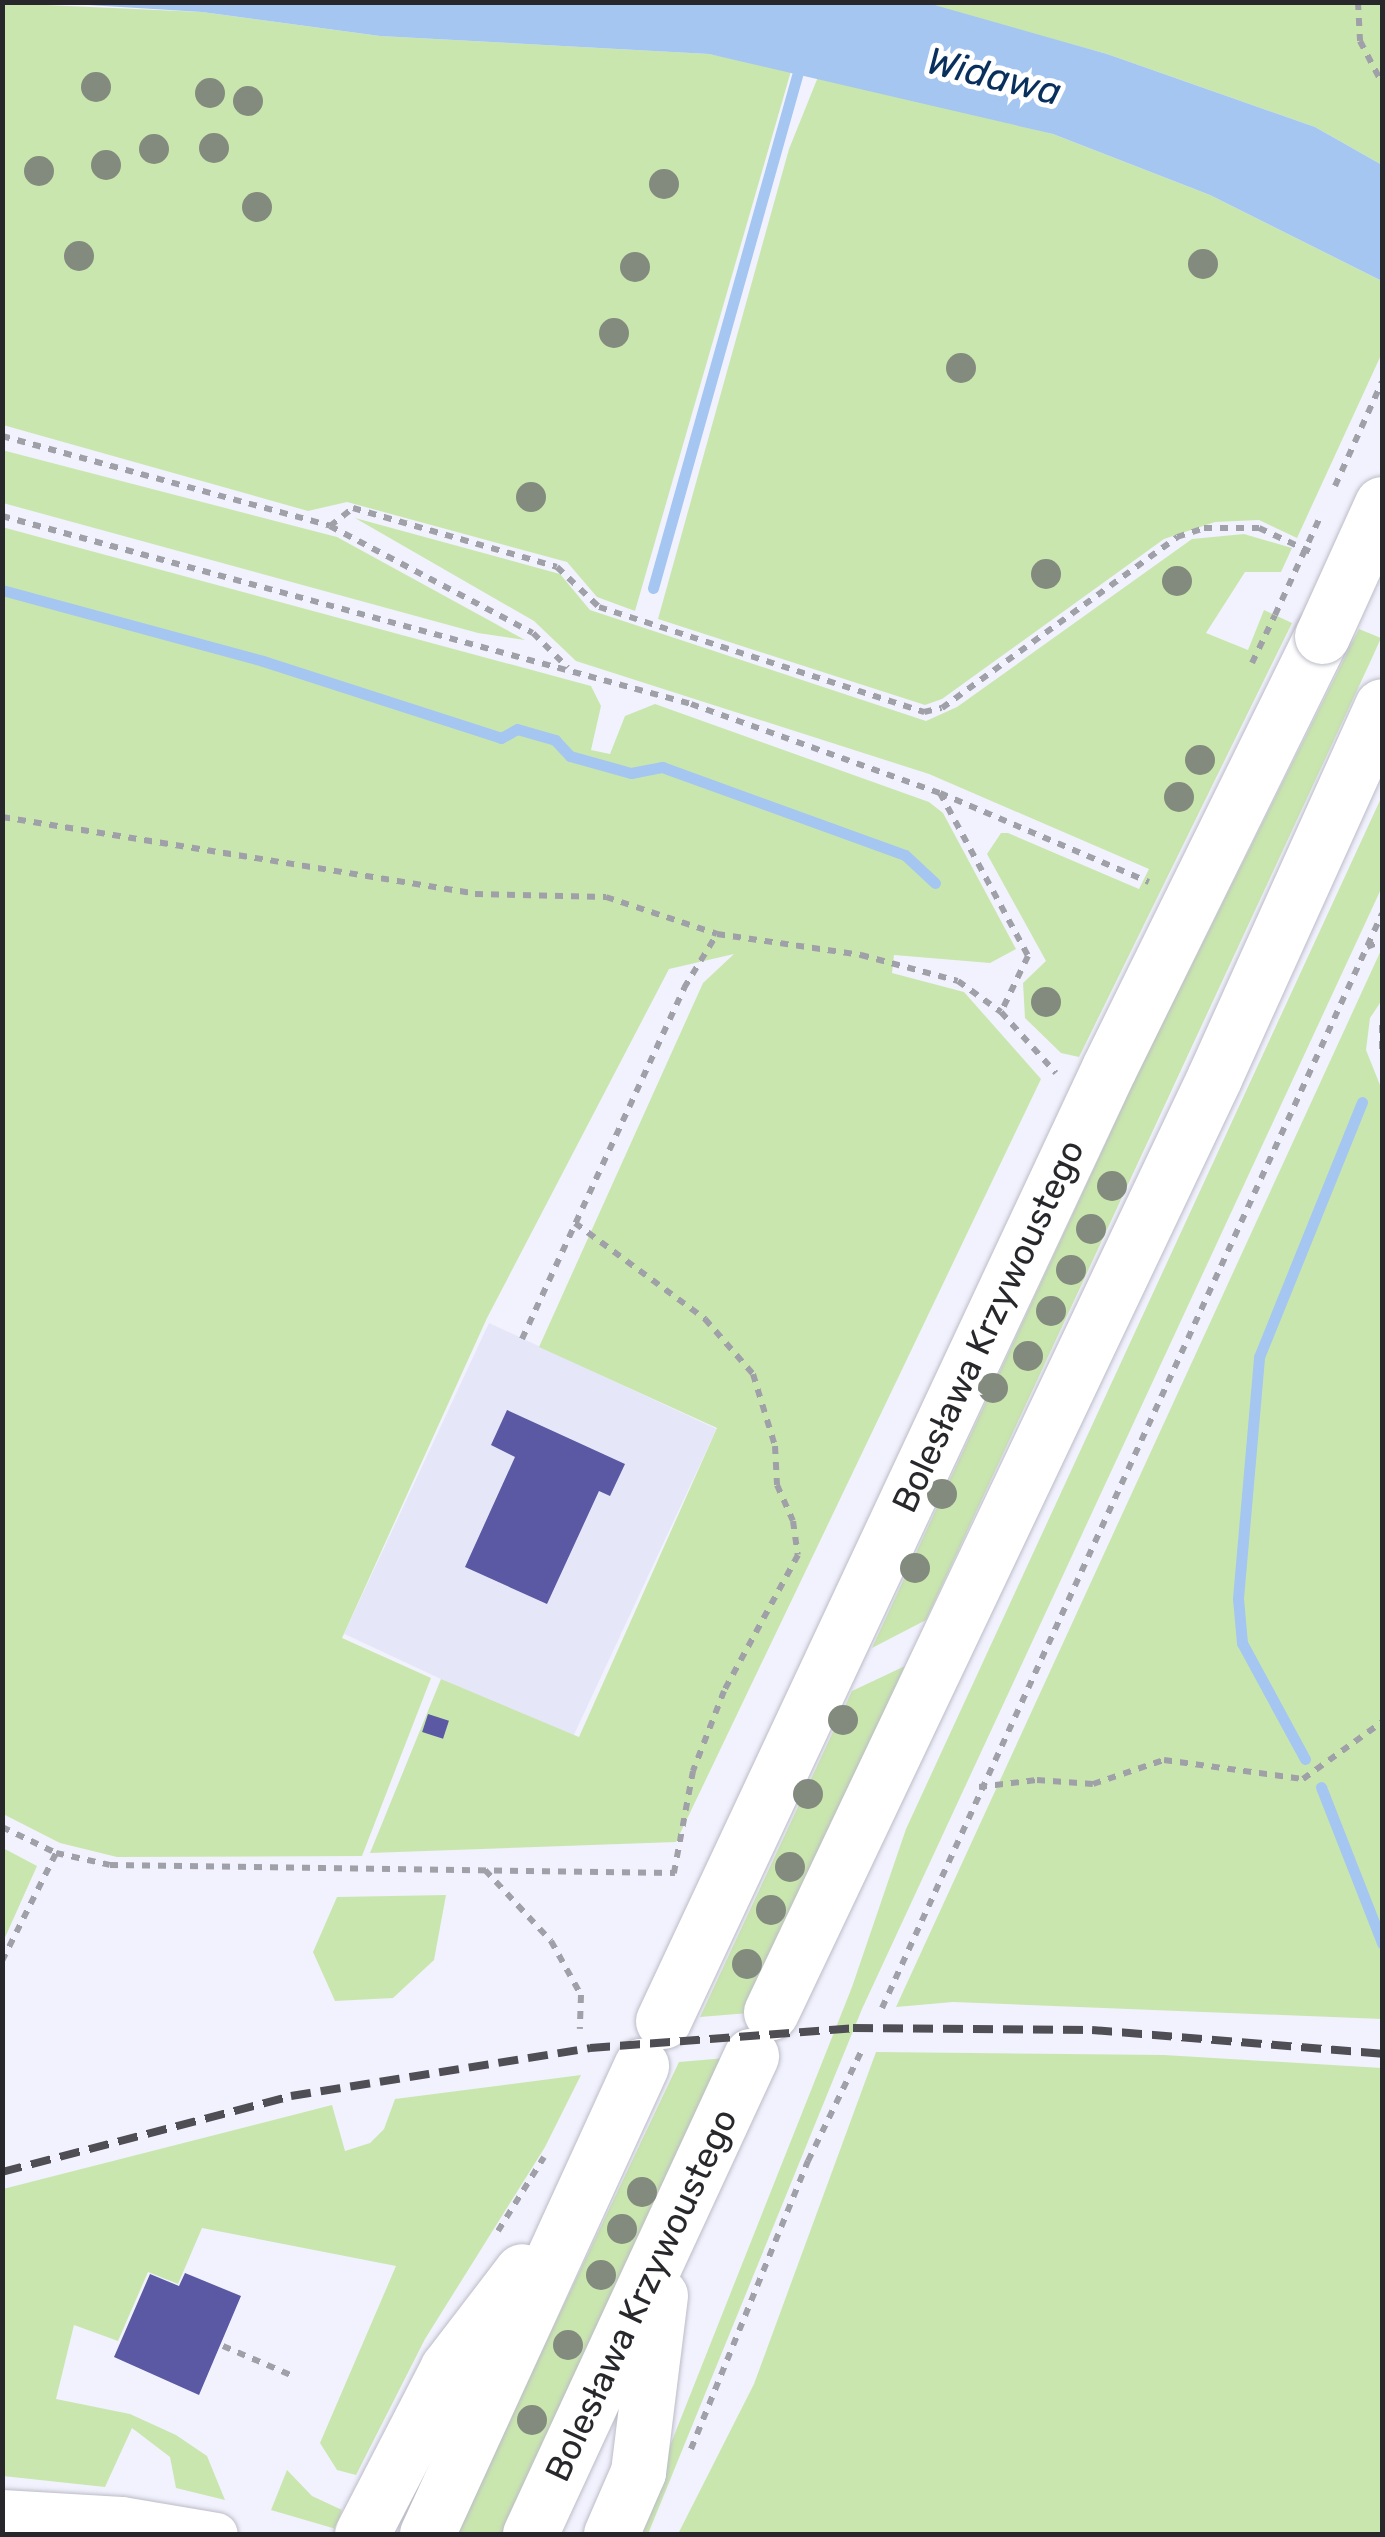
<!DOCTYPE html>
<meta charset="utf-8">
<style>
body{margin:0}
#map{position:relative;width:1385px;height:2537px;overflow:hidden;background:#f1f2fd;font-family:Rubik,sans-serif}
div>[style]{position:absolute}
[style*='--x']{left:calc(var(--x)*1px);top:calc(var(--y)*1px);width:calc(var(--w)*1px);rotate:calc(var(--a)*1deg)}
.built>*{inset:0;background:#e5e6f8;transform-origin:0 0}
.green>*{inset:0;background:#cae6af}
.water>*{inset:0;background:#a4c6f1}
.stream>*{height:11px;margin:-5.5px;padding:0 5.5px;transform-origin:5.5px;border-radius:5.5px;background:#a4c6f1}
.building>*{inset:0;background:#5b58a4;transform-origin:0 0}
.path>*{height:6px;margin-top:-3px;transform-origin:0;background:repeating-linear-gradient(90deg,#9fa0a8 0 8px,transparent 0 16px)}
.roads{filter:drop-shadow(0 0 2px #bbbcc7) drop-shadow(0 0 2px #bbbcc7)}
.minor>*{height:42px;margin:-21px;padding:0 21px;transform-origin:21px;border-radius:21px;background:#fff}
.major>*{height:55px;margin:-27.5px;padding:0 27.5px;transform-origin:27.5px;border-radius:27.5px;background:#fff}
.rail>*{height:8px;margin-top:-4px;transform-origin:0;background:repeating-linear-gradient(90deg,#4e4e54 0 20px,transparent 0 30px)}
.path-bridge>*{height:6px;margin-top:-3px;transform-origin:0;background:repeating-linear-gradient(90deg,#9fa0a8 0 8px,transparent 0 16px)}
.bridges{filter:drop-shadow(0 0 2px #bbbcc7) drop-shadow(0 0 2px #bbbcc7)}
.major-bridge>*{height:55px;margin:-27.5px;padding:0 27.5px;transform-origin:27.5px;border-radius:27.5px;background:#fff}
.trees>*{width:30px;height:30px;margin:-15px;border-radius:50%;background:#828b7d}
span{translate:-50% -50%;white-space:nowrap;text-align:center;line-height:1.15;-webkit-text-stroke:10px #fff;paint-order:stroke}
.street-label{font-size:35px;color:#28282c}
.water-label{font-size:38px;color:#09305c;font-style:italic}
.frame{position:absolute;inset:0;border:5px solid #28282c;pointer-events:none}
</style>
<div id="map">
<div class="built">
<div style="left:489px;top:1323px;width:251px;height:343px;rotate:25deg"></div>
</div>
<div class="green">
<div style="clip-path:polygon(2px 3px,202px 12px,380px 36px,709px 54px,791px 71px,635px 611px,597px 597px,567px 562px,347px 502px,308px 511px,3px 425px)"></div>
<div style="clip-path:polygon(921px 3px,1382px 3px,1382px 165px,1315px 127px,1107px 54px)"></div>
<div style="clip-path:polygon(818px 77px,1053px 134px,1210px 195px,1382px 281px,1382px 353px,1297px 538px,1259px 520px,1215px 522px,1164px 539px,942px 699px,925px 705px,658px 619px,789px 149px)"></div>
<div style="clip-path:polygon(2px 450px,337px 537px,525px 640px,478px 633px,3px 503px)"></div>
<div style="clip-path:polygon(355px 518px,560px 574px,590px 610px,926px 721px,957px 707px,1192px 539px,1244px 534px,1292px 548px,1281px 572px,1245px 572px,1206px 633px,1248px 650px,1264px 610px,1292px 623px,1079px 1057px,1061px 1053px,1025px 1018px,1023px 983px,1046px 961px,987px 854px,1001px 833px,1008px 833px,1139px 889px,1149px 869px,929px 774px,576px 661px,534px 621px)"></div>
<div style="clip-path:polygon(2px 527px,591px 686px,601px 706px,591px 750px,610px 754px,625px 716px,655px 704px,929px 802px,943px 813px,1016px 949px,990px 963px,894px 955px,892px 973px,964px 992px,1041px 1079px,676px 1842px,370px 1853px,441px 1679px,579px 1737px,717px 1428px,539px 1347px,703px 983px,734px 954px,669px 969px,487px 1318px,342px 1638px,431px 1678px,362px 1856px,117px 1857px,60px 1843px,3px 1814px)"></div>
<div style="clip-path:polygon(1359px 629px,1381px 638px,1372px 658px,926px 1620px,872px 1648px,1138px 1073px)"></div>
<div style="clip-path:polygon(1382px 796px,1382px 887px,862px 2009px,648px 2534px,635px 2534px,852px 1987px,906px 1829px)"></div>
<div style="clip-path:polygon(1382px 948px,1382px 1000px,1370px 1018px,1366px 1050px,1382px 1090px,1382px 2019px,953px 2002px,896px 2007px)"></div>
<div style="clip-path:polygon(905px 1666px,749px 2013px,700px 2017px,852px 1691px)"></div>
<div style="clip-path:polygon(3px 1848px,37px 1866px,3px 1942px)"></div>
<div style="clip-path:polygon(446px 1895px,434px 1960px,393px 1998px,335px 2001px,313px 1952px,337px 1897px)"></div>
<div style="clip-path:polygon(876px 2052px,1164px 2055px,1382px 2068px,1382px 2534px,678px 2534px,754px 2384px)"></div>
<div style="clip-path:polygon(726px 2058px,509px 2534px,455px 2534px,679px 2062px)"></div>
<div style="clip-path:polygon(581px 2075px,545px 2147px,425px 2339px,356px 2475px,337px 2470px,320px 2443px,396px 2266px,202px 2228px,178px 2284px,148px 2272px,118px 2341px,74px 2325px,56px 2399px,130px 2414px,176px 2435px,207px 2456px,225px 2500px,176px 2488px,170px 2457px,132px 2428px,105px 2487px,3px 2476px,3px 2189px,332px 2105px,345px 2151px,370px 2143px,384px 2129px,395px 2099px)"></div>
<div style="clip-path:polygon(287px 2470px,312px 2496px,342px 2510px,336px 2529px,271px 2510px)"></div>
</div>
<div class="water">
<div style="clip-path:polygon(56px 3px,931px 4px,1107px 54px,1315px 127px,1382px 165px,1382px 281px,1210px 195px,1053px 134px,709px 54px,380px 36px,202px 12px)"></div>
</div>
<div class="stream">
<div style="--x:653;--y:588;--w:551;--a:-74.3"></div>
<div style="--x:2;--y:590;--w:270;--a:15.2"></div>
<div style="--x:263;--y:661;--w:250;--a:17.9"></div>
<div style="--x:501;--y:738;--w:18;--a:-29"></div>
<div style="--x:517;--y:729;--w:40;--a:16"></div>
<div style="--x:555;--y:740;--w:22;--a:47"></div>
<div style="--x:570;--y:756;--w:63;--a:15.6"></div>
<div style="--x:631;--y:773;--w:32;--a:-11"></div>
<div style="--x:662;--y:767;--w:258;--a:19.9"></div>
<div style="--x:905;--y:855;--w:41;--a:43"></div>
<div style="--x:1305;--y:1759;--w:132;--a:-118.5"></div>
<div style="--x:1242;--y:1643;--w:45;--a:-95.1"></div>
<div style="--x:1238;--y:1598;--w:242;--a:-85"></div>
<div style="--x:1259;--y:1357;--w:275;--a:-68"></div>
<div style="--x:1321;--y:1787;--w:168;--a:68.6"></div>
</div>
<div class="building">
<div style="clip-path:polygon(507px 1410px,625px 1464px,610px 1496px,599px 1491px,547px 1604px,465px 1567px,515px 1457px,491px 1445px)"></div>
<div style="left:428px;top:1714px;width:22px;height:19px;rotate:18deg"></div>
<div style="clip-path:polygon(185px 2273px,241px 2296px,199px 2395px,114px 2357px,150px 2274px,179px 2286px)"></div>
</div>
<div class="path">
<div style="--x:1358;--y:2;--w:39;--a:87"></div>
<div style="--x:1360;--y:41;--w:47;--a:62.4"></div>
<div style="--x:2;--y:436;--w:340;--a:15.3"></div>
<div style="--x:330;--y:526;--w:229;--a:27.8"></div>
<div style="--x:533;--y:633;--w:49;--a:45"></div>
<div style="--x:2;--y:516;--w:714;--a:15.26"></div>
<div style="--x:691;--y:704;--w:264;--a:19.7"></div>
<div style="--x:940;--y:793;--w:227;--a:23.1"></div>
<div style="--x:330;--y:526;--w:29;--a:-38"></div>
<div style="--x:353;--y:508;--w:212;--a:16.1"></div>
<div style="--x:557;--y:567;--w:58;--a:43.6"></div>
<div style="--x:599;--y:607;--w:342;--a:17.9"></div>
<div style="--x:924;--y:712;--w:18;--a:-13"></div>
<div style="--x:942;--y:708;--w:291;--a:-36"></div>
<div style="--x:1177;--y:537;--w:28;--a:-18"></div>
<div style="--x:1204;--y:528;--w:55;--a:0"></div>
<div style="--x:1259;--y:528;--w:60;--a:24.8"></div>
<div style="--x:1252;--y:663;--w:53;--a:-64.4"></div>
<div style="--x:940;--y:793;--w:185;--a:61.6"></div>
<div style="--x:1028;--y:956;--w:62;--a:115.7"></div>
<div style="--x:2;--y:817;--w:479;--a:9.2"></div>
<div style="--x:475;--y:894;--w:131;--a:1.3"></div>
<div style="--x:606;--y:897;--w:117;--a:18.4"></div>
<div style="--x:717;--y:934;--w:146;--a:8.3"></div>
<div style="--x:861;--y:955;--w:100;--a:15"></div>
<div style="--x:958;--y:981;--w:53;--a:35.8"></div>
<div style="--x:1001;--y:1012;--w:82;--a:48"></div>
<div style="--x:1367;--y:947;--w:16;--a:-22"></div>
<div style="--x:1382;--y:1025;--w:30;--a:90"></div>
<div style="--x:575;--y:1223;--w:162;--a:36.4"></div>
<div style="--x:705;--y:1319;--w:73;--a:48.9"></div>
<div style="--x:753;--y:1374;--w:75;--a:73"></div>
<div style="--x:775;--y:1446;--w:39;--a:87"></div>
<div style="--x:777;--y:1485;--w:39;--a:66"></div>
<div style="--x:793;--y:1521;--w:34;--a:82"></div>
<div style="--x:798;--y:1555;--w:155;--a:118.6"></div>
<div style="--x:724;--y:1691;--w:86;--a:111.2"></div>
<div style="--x:693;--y:1771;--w:104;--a:100.6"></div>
<div style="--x:522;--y:1339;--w:387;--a:-65.2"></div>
<div style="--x:684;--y:988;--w:63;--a:-58.6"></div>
<div style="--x:979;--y:1787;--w:58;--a:-6.9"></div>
<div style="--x:1037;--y:1780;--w:56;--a:4.1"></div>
<div style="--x:1093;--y:1784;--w:75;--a:-18.7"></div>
<div style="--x:1164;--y:1760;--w:140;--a:7.8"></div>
<div style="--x:1303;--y:1779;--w:97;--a:-35.8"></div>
<div style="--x:2;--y:1827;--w:60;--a:25.7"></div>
<div style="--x:56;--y:1853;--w:55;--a:12.5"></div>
<div style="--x:110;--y:1865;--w:565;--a:0.81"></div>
<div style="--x:485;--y:1870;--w:97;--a:47.1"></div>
<div style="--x:551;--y:1941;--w:62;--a:60.9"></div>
<div style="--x:581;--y:1995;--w:34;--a:92"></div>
<div style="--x:2;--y:1961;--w:121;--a:-63.4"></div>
<div style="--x:882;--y:2008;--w:1203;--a:-65.44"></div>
<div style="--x:498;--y:2231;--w:87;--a:-58.1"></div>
<div style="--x:223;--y:2346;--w:76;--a:23.2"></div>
<div style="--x:691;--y:2449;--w:311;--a:-67.9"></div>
<div style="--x:808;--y:2161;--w:123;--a:-64.1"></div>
</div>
<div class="roads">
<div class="minor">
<div style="--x:2;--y:2511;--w:120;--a:3.3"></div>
<div style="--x:122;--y:2518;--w:96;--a:9.6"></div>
</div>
<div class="major">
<div style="--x:771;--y:2012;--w:1034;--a:-64.62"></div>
<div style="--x:1214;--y:1078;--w:408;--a:-65.7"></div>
<div style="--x:663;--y:2021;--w:1052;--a:-64.92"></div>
<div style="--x:1109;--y:1068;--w:482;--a:-63.8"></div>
<div style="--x:362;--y:2534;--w:186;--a:-62.7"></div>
<div style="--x:447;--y:2369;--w:123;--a:-52.6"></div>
<div style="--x:427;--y:2534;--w:515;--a:-65.43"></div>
<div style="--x:530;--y:2534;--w:527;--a:-65.19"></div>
<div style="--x:611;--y:2534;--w:68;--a:-66.5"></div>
<div style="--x:638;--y:2472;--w:178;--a:-82.9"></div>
</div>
</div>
<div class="rail">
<div style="--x:2;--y:2172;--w:299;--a:-14.7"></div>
<div style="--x:291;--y:2096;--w:303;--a:-9.1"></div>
<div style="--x:590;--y:2048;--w:264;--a:-4.3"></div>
<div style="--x:853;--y:2028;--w:239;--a:0.5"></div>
<div style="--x:1092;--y:2030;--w:291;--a:4.7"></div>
</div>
<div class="path-bridge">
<div style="--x:1335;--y:486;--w:114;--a:-65.7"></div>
<div style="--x:1275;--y:615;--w:110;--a:-65.3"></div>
</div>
<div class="bridges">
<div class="major-bridge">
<div style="--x:1322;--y:636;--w:145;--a:-65.6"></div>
</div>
</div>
<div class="trees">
<div style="left:96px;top:87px"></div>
<div style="left:210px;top:93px"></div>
<div style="left:248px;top:101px"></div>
<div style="left:214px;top:148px"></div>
<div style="left:154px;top:149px"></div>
<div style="left:106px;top:165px"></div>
<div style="left:39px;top:171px"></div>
<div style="left:664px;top:184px"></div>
<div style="left:257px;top:207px"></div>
<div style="left:79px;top:256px"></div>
<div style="left:1203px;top:264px"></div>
<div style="left:635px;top:267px"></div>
<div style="left:614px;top:333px"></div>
<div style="left:961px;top:368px"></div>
<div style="left:531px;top:497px"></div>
<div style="left:1046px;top:574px"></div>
<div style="left:1177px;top:581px"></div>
<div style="left:1200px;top:760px"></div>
<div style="left:1179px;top:797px"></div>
<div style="left:1046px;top:1002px"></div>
<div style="left:1112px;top:1186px"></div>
<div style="left:1091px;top:1229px"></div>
<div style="left:1071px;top:1270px"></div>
<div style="left:1051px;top:1311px"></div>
<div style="left:1028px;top:1356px"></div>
<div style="left:993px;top:1388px"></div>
<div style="left:942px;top:1494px"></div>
<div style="left:915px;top:1568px"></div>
<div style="left:843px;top:1720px"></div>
<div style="left:808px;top:1794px"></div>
<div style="left:790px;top:1867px"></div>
<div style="left:771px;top:1910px"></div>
<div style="left:747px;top:1964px"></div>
<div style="left:642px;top:2192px"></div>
<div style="left:622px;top:2229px"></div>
<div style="left:601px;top:2275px"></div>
<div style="left:568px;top:2345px"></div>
<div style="left:532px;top:2420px"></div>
</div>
<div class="street-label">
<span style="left:988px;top:1326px;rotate:-65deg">Bolesława Krzywoustego</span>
<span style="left:641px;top:2295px;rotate:-65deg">Bolesława Krzywoustego</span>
</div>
<div class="water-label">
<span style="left:994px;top:77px;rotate:14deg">Widawa</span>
</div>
<div class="frame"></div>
</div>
